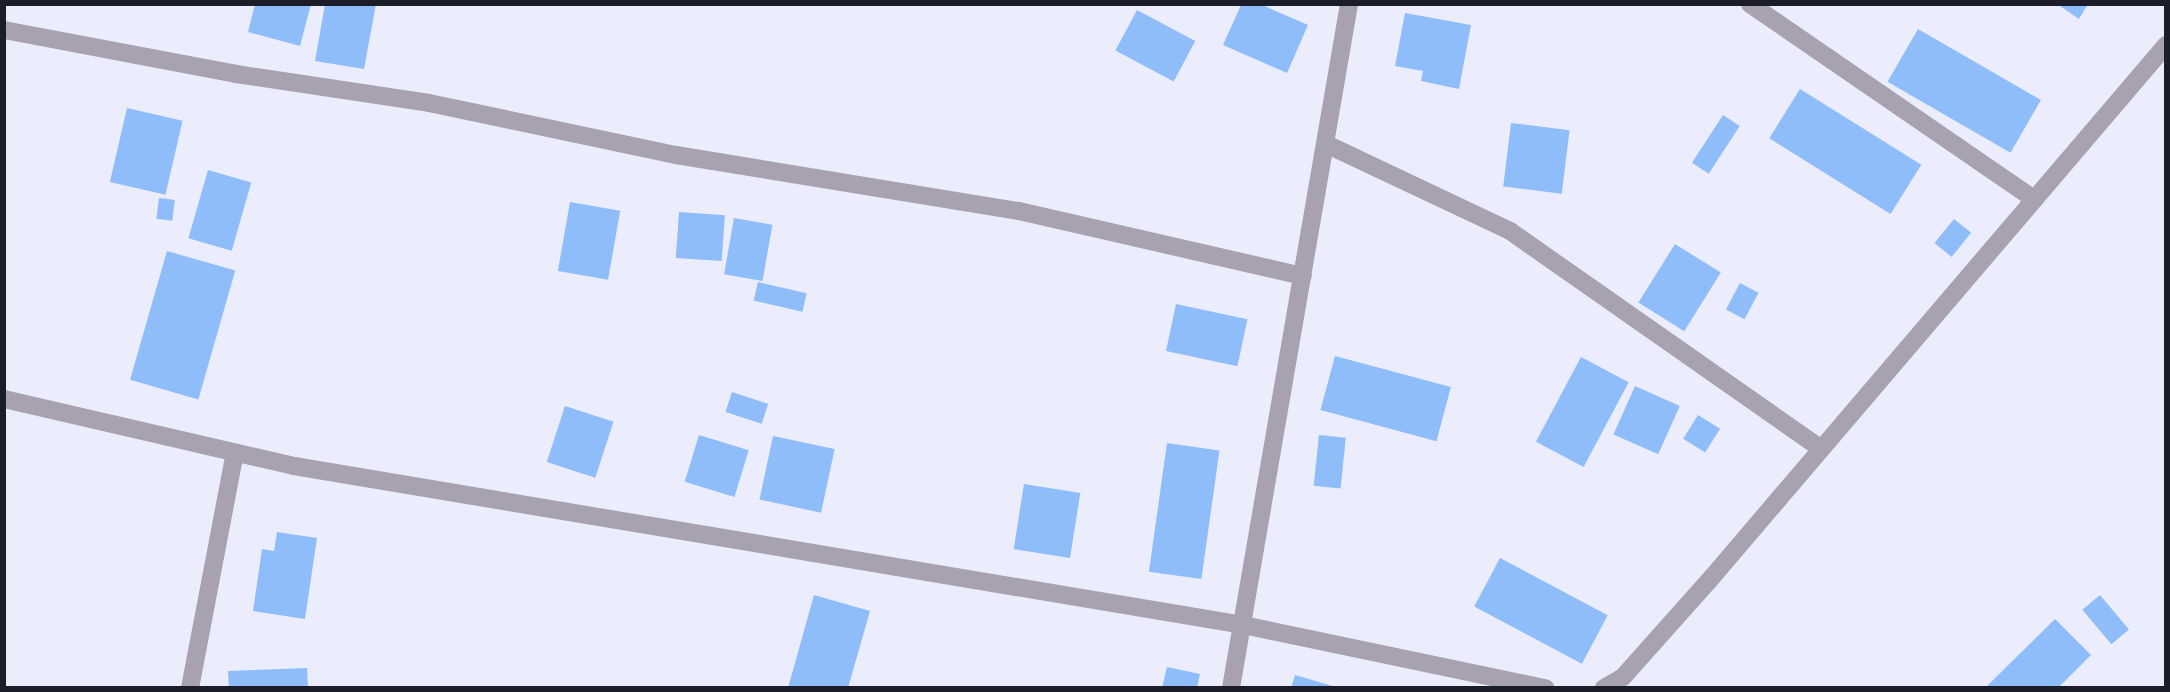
<!DOCTYPE html>
<style>
body{margin:0}
#map{position:relative;width:2170px;height:692px;overflow:hidden;background:#ebedfc;font-family:Quicksand,sans-serif}
div>[style]{position:absolute}
[style*='--x']{left:calc(var(--x)*1px);top:calc(var(--y)*1px);width:calc(var(--w)*1px);rotate:calc(var(--a)*1deg)}
.building>*{inset:0;background:#8fbdfa;transform-origin:0 0}
.minor>*{height:18px;margin:-9px;padding:0 9px;transform-origin:9px;border-radius:9px;background:#a7a1b0}
span{translate:-50% -50%;white-space:nowrap;text-align:center;line-height:1.15;-webkit-text-stroke:4.5px #fff;paint-order:stroke}
.frame{position:absolute;inset:0;border:6px solid #1b1d29;pointer-events:none}
</style>
<div id="map">
<div class="building">
<div style="clip-path:polygon(255px 4px,311px 4px,300px 46px,248px 32px)"></div>
<div style="clip-path:polygon(325px 4px,376px 4px,364px 69px,315px 61px)"></div>
<div style="clip-path:polygon(2057px 4px,2088px 4px,2079px 19px)"></div>
<div style="clip-path:polygon(1241px 5px,1262px 5px,1308px 25px,1287px 73px,1223px 45px)"></div>
<div style="left:1137px;top:10px;width:66px;height:46px;rotate:28deg"></div>
<div style="clip-path:polygon(1405px 13px,1471px 25px,1459px 89px,1421px 81px,1423px 71px,1395px 66px)"></div>
<div style="left:1918px;top:29px;width:142px;height:61px;rotate:30deg"></div>
<div style="left:1800px;top:89px;width:143px;height:58px;rotate:32deg"></div>
<div style="left:127px;top:108px;width:57px;height:76px;rotate:13deg"></div>
<div style="left:1723px;top:115px;width:20px;height:57px;rotate:33deg"></div>
<div style="left:1511px;top:123px;width:59px;height:64px;rotate:7deg"></div>
<div style="left:208px;top:170px;width:45px;height:71px;rotate:16deg"></div>
<div style="left:159px;top:198px;width:16px;height:21px;rotate:7deg"></div>
<div style="left:570px;top:202px;width:51px;height:70px;rotate:10deg"></div>
<div style="left:679px;top:212px;width:46px;height:46px;rotate:4deg"></div>
<div style="left:734px;top:218px;width:39px;height:57px;rotate:10deg"></div>
<div style="left:1954px;top:219px;width:22px;height:31px;rotate:39deg"></div>
<div style="left:1675px;top:244px;width:54px;height:69px;rotate:32deg"></div>
<div style="left:167px;top:251px;width:71px;height:134px;rotate:16deg"></div>
<div style="left:758px;top:282px;width:50px;height:19px;rotate:13deg"></div>
<div style="left:1740px;top:283px;width:21px;height:30px;rotate:28deg"></div>
<div style="left:1176px;top:304px;width:73px;height:48px;rotate:12deg"></div>
<div style="left:1335px;top:356px;width:120px;height:56px;rotate:15deg"></div>
<div style="left:1581px;top:357px;width:54px;height:96px;rotate:28deg"></div>
<div style="left:1635px;top:386px;width:49px;height:53px;rotate:24deg"></div>
<div style="left:732px;top:392px;width:38px;height:21px;rotate:18deg"></div>
<div style="left:565px;top:406px;width:51px;height:59px;rotate:18deg"></div>
<div style="left:1698px;top:415px;width:26px;height:28px;rotate:32deg"></div>
<div style="left:699px;top:435px;width:52px;height:49px;rotate:17deg"></div>
<div style="left:1319px;top:435px;width:27px;height:51px;rotate:6deg"></div>
<div style="left:773px;top:436px;width:63px;height:65px;rotate:12deg"></div>
<div style="left:1167px;top:443px;width:53px;height:130px;rotate:8deg"></div>
<div style="left:1024px;top:484px;width:57px;height:66px;rotate:9deg"></div>
<div style="clip-path:polygon(277px 532px,317px 538px,305px 619px,253px 611px,262px 549px,274px 551px)"></div>
<div style="left:1500px;top:558px;width:122px;height:55px;rotate:28deg"></div>
<div style="clip-path:polygon(814px 595px,870px 611px,848px 688px,788px 688px)"></div>
<div style="left:2100px;top:595px;width:45px;height:23px;rotate:50deg"></div>
<div style="clip-path:polygon(2055px 619px,2091px 655px,2058px 688px,1985px 688px)"></div>
<div style="clip-path:polygon(1167px 667px,1200px 674px,1197px 688px,1162px 688px)"></div>
<div style="clip-path:polygon(307px 668px,308px 688px,229px 688px,228px 671px)"></div>
<div style="clip-path:polygon(1295px 675px,1336px 687px,1336px 688px,1291px 688px)"></div>
</div>
<div class="minor">
<div style="--x:1750;--y:4;--w:345;--a:34.5"></div>
<div style="--x:4;--y:30;--w:236;--a:10.7"></div>
<div style="--x:236;--y:74;--w:195;--a:8.5"></div>
<div style="--x:429;--y:103;--w:252;--a:11.9"></div>
<div style="--x:676;--y:155;--w:348;--a:9.3"></div>
<div style="--x:1019;--y:211;--w:291;--a:12.9"></div>
<div style="--x:1326;--y:144;--w:204;--a:25.3"></div>
<div style="--x:1510;--y:231;--w:380;--a:35"></div>
<div style="--x:4;--y:399;--w:298;--a:13"></div>
<div style="--x:294;--y:466;--w:962;--a:9.51"></div>
<div style="--x:1243;--y:625;--w:309;--a:11.8"></div>
<div style="--x:190;--y:688;--w:239;--a:-79.2"></div>
<div style="--x:1231;--y:688;--w:694;--a:-80.21"></div>
<div style="--x:1604;--y:688;--w:22;--a:-30"></div>
<div style="--x:1623;--y:677;--w:135;--a:-48.3"></div>
<div style="--x:1713;--y:576;--w:698;--a:-49.53"></div>
</div>
<div class="frame"></div>
</div>
